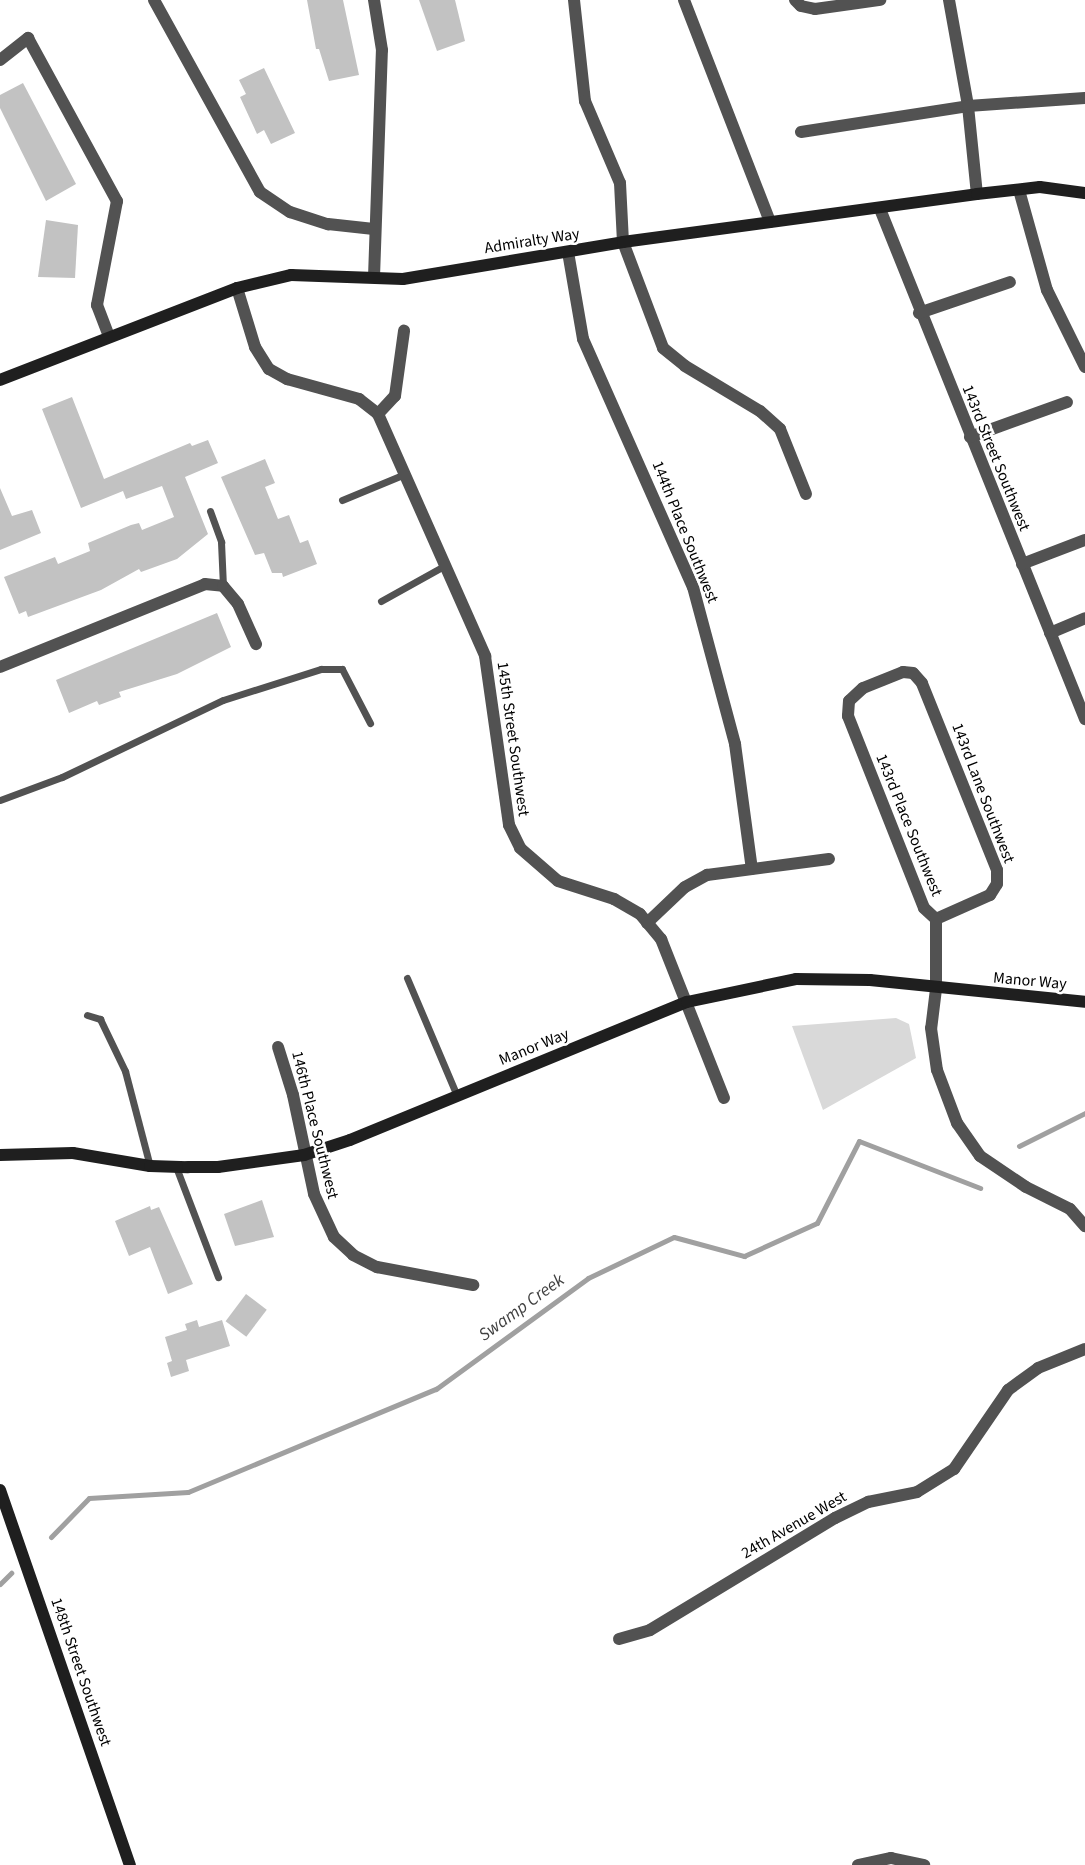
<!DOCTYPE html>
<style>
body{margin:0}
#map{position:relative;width:1085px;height:1865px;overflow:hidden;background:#fff;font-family:"Source Sans 3",sans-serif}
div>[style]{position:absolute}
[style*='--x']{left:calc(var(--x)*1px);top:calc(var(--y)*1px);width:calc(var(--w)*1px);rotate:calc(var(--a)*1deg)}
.green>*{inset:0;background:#d9d9d9}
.stream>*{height:5px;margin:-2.5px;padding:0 2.5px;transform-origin:2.5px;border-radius:2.5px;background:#a0a0a0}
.building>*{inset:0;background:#c2c2c2;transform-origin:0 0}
.lane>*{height:7px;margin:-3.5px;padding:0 3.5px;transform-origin:3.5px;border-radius:3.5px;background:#525252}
.street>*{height:12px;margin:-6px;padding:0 6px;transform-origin:6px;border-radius:6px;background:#525252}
.secondary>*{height:12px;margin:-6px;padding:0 6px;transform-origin:6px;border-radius:6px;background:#1f1f1f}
span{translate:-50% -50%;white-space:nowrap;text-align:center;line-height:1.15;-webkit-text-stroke:5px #fff;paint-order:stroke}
.street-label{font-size:16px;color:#000}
.water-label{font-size:18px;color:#414141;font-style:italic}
</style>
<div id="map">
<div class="green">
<div style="clip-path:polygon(896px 1018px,909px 1024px,916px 1058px,823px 1110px,792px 1026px)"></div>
</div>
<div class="stream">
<div style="--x:1019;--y:1146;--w:74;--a:-26.6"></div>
<div style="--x:51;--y:1537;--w:54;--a:-45.7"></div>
<div style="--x:89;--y:1498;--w:99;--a:-3.5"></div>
<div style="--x:188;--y:1492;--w:269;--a:-22.6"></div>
<div style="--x:436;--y:1389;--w:188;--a:-36.1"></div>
<div style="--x:588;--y:1278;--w:95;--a:-25.5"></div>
<div style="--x:674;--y:1237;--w:73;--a:15.2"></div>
<div style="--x:744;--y:1256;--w:80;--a:-24.3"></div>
<div style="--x:817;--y:1223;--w:92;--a:-62.9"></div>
<div style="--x:859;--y:1141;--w:130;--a:21.2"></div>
<div style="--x:0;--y:1584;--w:16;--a:-45"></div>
</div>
<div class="building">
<div style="clip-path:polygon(307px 0,343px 0,359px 75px,329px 81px,319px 49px,316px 49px)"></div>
<div style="clip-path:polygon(419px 0,455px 0,465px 41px,437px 51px)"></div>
<div style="clip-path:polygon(264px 68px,295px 133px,271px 144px,264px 130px,257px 134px,240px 97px,246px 94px,239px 80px)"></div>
<div style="clip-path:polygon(23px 83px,76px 184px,46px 201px,0 108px,0 95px)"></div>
<div style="clip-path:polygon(46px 220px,78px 225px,75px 278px,38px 277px)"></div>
<div style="clip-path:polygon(72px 397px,104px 479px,190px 443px,192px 446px,208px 440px,218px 463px,185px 477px,208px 534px,177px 559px,141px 572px,139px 569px,101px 590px,28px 617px,26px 611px,19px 614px,4px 577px,55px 557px,58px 564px,90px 551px,88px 543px,131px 525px,139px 523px,142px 530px,174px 517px,162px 486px,126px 499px,123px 491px,81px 508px,42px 409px)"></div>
<div style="clip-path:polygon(265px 459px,275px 483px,265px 487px,278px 519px,289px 515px,300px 543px,308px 540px,317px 564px,283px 577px,282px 573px,272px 573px,264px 553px,255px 555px,221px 477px)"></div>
<div style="clip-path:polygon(0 488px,12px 516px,32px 510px,41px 533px,0 550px)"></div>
<div style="clip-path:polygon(217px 613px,231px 647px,177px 674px,119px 692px,121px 697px,99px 705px,97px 701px,69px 713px,56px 680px)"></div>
<div style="clip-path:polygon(262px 1200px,274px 1237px,235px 1246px,224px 1214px)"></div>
<div style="clip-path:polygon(150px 1206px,151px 1210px,159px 1207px,193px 1284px,168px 1294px,150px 1247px,129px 1256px,115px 1221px)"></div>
<div style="left:246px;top:1294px;width:26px;height:34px;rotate:37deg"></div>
<div style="clip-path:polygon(197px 1320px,199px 1327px,222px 1320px,230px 1346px,186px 1360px,189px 1371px,171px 1377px,167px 1363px,172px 1361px,165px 1337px,187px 1330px,185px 1324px)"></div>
</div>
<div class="lane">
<div style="--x:342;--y:500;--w:68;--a:-22.4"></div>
<div style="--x:210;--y:511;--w:33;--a:70"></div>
<div style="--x:221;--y:542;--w:44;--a:87.4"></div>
<div style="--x:381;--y:601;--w:72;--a:-29.1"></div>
<div style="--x:0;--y:800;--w:66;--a:-20.4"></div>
<div style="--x:62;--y:777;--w:178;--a:-25.6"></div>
<div style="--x:223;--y:700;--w:103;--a:-17.6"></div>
<div style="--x:321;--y:669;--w:21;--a:0"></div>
<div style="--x:342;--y:669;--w:61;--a:62.6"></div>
<div style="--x:407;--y:978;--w:128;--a:67"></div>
<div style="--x:87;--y:1015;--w:14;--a:17"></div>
<div style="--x:100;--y:1019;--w:58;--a:64.3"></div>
<div style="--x:125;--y:1071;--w:98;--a:75.3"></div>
<div style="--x:176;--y:1167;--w:118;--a:69.1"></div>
</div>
<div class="street">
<div style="--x:154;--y:0;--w:219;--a:61.1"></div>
<div style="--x:260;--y:192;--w:36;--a:34"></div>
<div style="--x:290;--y:212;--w:40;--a:18"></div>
<div style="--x:328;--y:224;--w:46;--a:6.2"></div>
<div style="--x:574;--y:0;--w:102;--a:83.8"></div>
<div style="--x:585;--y:101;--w:89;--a:66.9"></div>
<div style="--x:620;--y:183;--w:59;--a:87.1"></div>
<div style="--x:623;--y:242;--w:113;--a:69.3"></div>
<div style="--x:663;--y:348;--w:28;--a:39"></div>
<div style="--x:685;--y:366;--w:87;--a:31"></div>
<div style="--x:760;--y:411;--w:27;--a:42"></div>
<div style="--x:780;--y:429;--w:70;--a:68.2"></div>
<div style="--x:684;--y:0;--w:238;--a:68.8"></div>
<div style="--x:795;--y:0;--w:8;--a:45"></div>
<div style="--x:801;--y:6;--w:14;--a:12"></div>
<div style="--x:815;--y:9;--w:66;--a:-7.9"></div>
<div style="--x:949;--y:0;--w:108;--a:79.8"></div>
<div style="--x:968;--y:106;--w:88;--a:84.2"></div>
<div style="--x:0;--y:60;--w:36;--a:-38"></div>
<div style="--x:28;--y:38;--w:186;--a:61.4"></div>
<div style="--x:117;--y:201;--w:106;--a:100.9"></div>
<div style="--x:97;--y:305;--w:33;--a:69"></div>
<div style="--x:801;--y:132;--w:169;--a:-8.8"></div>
<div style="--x:968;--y:106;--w:117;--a:-3.9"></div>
<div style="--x:1019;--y:190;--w:104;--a:74.4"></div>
<div style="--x:1047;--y:290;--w:86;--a:63.7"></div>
<div style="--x:880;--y:209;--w:550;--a:68.1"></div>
<div style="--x:568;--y:252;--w:88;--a:80.2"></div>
<div style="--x:583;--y:339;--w:271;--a:66.1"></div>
<div style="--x:693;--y:587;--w:163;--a:75"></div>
<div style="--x:735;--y:744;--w:126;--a:82.3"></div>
<div style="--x:374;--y:277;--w:227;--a:-88"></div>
<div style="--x:382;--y:50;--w:51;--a:-99.1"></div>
<div style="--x:237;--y:288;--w:62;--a:73"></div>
<div style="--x:255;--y:347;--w:26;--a:58"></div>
<div style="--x:269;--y:369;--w:21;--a:29"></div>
<div style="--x:287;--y:379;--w:75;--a:15.5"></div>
<div style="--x:359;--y:399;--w:24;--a:38"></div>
<div style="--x:378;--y:414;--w:265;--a:66.1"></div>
<div style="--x:485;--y:656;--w:171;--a:81.9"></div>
<div style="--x:509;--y:825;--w:25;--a:64"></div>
<div style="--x:520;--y:848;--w:50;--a:41"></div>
<div style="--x:558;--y:881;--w:59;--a:17.8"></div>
<div style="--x:614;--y:899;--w:30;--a:30"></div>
<div style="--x:640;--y:914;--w:33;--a:50"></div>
<div style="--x:661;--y:939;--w:171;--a:68.4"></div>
<div style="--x:919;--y:313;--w:96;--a:-18.8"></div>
<div style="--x:378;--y:414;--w:25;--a:-47"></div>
<div style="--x:395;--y:396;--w:66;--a:-82.1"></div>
<div style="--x:970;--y:437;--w:103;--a:-19.8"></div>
<div style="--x:1022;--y:564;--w:67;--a:-20.9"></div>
<div style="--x:1050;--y:633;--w:38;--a:-23"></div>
<div style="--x:0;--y:667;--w:221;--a:-22"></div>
<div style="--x:205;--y:584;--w:18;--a:6"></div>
<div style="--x:223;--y:586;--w:23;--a:50"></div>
<div style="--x:238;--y:604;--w:44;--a:65.8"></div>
<div style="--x:936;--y:919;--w:59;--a:-24"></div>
<div style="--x:990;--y:895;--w:13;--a:-58"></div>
<div style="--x:997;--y:884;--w:14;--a:-90"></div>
<div style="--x:997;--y:870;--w:201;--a:-111.9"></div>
<div style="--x:922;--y:683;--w:13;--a:-132"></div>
<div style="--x:913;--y:673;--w:10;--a:-174"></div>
<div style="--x:903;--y:672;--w:43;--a:158.2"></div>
<div style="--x:863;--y:688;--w:19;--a:137"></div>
<div style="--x:849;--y:701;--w:15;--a:94"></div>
<div style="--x:848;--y:716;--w:206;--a:68.4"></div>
<div style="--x:924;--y:908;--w:16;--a:43"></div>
<div style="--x:936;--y:919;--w:70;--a:90"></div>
<div style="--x:936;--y:989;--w:39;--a:97"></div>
<div style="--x:931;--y:1028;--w:42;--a:81.9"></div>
<div style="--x:937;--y:1070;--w:57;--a:69.3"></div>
<div style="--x:957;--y:1123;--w:40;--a:55.1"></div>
<div style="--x:980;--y:1156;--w:55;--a:34"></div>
<div style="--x:1026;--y:1187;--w:49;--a:26.6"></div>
<div style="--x:1070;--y:1209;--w:23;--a:49"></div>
<div style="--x:647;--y:923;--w:52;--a:-43.5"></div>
<div style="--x:685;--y:887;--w:25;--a:-29"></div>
<div style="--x:707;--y:875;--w:123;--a:-7.5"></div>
<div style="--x:278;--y:1047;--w:50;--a:72.6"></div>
<div style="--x:293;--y:1095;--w:101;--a:78"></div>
<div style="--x:314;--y:1194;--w:47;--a:65.1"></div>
<div style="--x:334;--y:1237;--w:26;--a:43"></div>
<div style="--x:353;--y:1255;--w:27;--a:27"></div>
<div style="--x:377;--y:1267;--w:98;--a:10.6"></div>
<div style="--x:619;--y:1639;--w:32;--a:-16"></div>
<div style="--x:650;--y:1630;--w:216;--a:-31.2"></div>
<div style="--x:835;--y:1518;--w:37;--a:-26"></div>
<div style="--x:868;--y:1502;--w:50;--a:-11.5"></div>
<div style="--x:917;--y:1492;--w:44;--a:-31.9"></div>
<div style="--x:954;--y:1469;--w:96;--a:-55.6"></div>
<div style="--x:1008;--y:1390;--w:37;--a:-36"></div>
<div style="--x:1038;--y:1368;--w:51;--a:-22"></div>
<div style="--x:858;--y:1865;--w:34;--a:-12"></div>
<div style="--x:891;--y:1858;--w:34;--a:12"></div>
</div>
<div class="secondary">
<div style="--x:0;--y:380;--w:254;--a:-21.2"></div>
<div style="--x:237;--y:288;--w:56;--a:-13.5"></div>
<div style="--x:291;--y:275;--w:112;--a:2"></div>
<div style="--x:403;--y:279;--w:223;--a:-9.5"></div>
<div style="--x:623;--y:242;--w:357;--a:-7.7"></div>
<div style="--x:977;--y:194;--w:63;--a:-6.3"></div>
<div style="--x:1040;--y:187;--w:45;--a:7.6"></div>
<div style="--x:0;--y:1155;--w:73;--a:-1.6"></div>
<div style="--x:73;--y:1153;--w:78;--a:9.6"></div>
<div style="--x:150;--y:1166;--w:38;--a:2"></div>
<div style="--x:188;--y:1167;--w:30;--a:0"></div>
<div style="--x:218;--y:1167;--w:87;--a:-7.9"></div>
<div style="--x:304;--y:1155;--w:48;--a:-18.1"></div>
<div style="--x:350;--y:1140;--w:364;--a:-22.3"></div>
<div style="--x:687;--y:1002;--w:111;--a:-11.9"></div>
<div style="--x:796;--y:979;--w:74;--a:0.8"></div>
<div style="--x:870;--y:980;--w:216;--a:5.8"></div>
<div style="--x:0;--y:1490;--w:397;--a:70.9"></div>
</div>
<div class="street-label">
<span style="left:532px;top:241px;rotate:-9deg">Admiralty Way</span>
<span style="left:996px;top:458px;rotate:68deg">143rd Street Southwest</span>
<span style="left:685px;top:532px;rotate:68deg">144th Place Southwest</span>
<span style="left:513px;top:739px;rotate:82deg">145th Street Southwest</span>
<span style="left:983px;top:793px;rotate:69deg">143rd Lane Southwest</span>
<span style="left:909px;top:825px;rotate:68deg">143rd Place Southwest</span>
<span style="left:1030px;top:981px;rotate:5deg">Manor Way</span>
<span style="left:534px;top:1047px;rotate:-22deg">Manor Way</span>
<span style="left:315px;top:1125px;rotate:76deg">146th Place Southwest</span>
<span style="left:794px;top:1525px;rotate:-30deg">24th Avenue West</span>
<span style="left:81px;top:1672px;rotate:71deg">148th Street Southwest</span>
</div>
<div class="water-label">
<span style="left:522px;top:1308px;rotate:-36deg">Swamp Creek</span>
</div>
</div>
